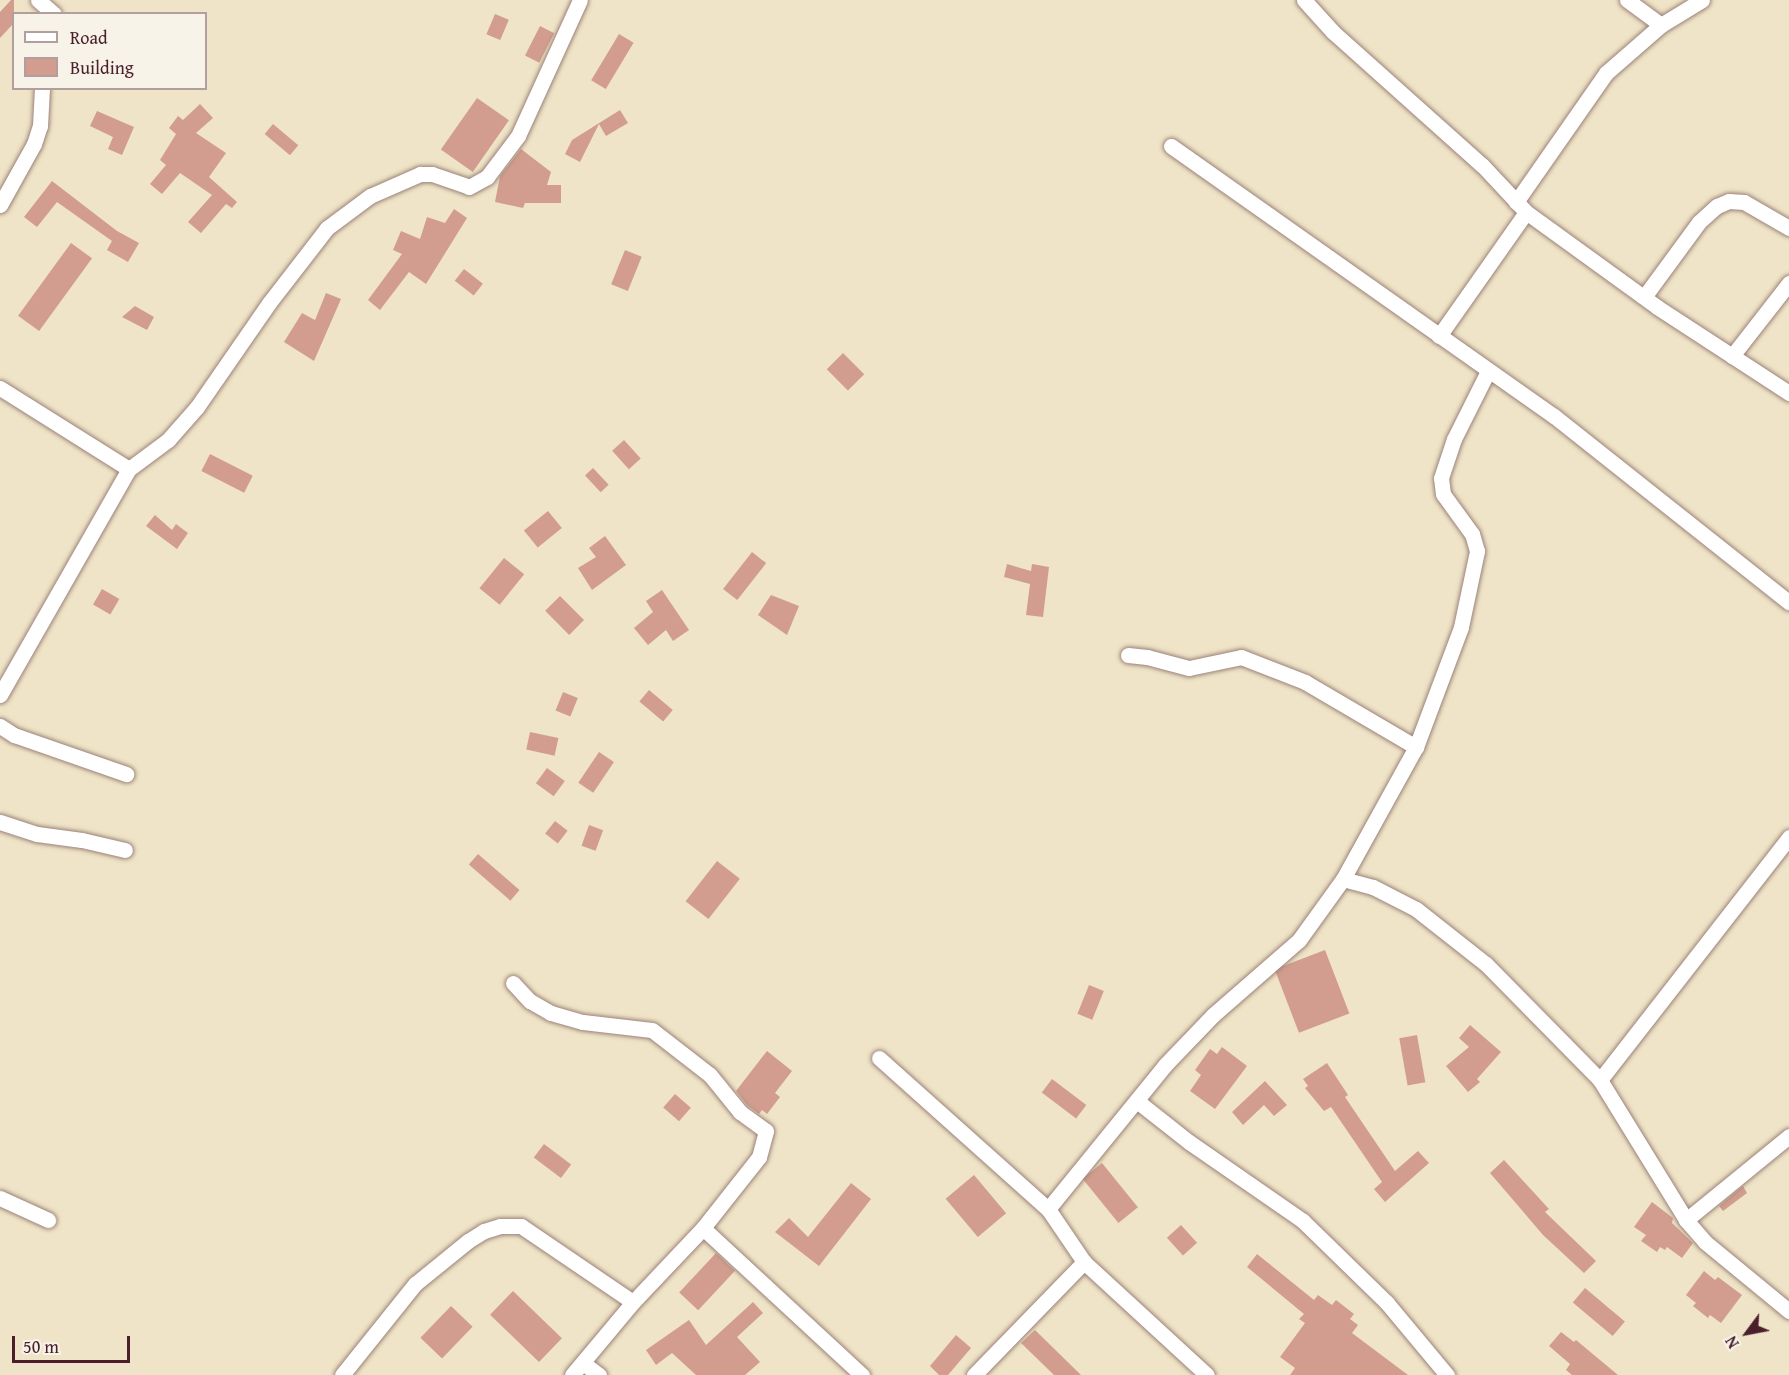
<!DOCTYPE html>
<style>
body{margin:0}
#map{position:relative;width:1789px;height:1375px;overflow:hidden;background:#efe4c7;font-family:"Gentium Book Plus",serif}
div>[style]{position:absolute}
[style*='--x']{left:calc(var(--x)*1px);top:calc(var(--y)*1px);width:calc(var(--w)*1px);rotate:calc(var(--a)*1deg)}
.building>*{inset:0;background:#d29d8e;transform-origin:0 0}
.roads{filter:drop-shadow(0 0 2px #9c8279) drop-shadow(0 0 2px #9c8279)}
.minor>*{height:15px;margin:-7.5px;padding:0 7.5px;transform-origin:7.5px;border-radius:7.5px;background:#fff}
span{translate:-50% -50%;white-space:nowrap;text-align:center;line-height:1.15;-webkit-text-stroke:4.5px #f7f3e8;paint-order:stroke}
.legend{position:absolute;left:12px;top:12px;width:195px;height:78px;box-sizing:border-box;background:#f7f3e8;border:2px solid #b29e9c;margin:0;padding:8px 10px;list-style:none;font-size:18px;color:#4a1f2b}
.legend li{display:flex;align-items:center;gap:12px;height:30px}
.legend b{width:30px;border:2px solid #b29e9c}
.north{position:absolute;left:1717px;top:1303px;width:60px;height:60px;-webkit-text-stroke:4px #f7f3e8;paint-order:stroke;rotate:238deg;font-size:16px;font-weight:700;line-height:24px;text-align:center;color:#4a1f2b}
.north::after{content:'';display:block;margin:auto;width:21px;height:27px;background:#4a1f2b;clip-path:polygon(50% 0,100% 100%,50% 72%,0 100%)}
.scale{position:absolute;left:12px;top:1336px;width:118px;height:27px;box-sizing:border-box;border:3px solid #4a1f2b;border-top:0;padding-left:8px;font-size:18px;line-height:21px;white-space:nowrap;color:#4a1f2b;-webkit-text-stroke:4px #f7f3e8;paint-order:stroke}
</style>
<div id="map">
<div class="building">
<div style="clip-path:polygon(11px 0,14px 0,14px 23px,0 38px,0 12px)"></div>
<div style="left:495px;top:14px;width:15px;height:22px;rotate:23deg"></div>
<div style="left:540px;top:26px;width:16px;height:33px;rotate:27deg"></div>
<div style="left:619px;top:34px;width:17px;height:54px;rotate:31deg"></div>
<div style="left:477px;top:98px;width:39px;height:63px;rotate:35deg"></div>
<div style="clip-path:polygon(200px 104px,213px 118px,196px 133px,226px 153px,209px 177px,237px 202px,232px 208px,226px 204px,201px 233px,188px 222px,212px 195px,180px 173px,162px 194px,150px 184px,166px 165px,160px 160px,176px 134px,169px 128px,178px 116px,183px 120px)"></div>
<div style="clip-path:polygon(620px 110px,628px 123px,606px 136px,599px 124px,580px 162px,565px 154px,572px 140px)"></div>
<div style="clip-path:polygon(97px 111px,134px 127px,122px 155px,108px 149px,113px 137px,90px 126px)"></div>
<div style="left:273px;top:124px;width:33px;height:13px;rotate:40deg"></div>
<div style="clip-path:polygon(521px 149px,551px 172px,547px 185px,561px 185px,561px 203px,525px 203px,523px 208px,495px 202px,500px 176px)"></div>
<div style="clip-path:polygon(52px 181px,117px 231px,139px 243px,128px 262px,107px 250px,112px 241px,57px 202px,37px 227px,24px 217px)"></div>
<div style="clip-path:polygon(454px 209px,467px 218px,426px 284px,409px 272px,380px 310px,368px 300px,402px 254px,393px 250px,401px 231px,420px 239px,427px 217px,445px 223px)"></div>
<div style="left:71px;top:243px;width:26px;height:90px;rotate:36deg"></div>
<div style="left:625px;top:250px;width:18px;height:37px;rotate:22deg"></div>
<div style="left:464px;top:269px;width:24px;height:15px;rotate:38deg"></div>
<div style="clip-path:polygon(326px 293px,341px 299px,314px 361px,284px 342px,302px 313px,315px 320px)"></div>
<div style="clip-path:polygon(135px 306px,154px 317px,147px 330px,122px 317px)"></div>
<div style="left:843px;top:353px;width:30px;height:23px;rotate:45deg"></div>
<div style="left:624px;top:440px;width:25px;height:16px;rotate:48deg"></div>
<div style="left:210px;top:454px;width:48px;height:19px;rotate:27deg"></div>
<div style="left:593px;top:468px;width:23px;height:11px;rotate:47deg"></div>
<div style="left:548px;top:511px;width:22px;height:31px;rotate:51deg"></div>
<div style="clip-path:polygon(155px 515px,172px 530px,176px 524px,188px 533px,177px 549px,146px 526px)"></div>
<div style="clip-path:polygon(605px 536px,626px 565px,592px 590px,578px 568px,596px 557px,589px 548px)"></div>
<div style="left:752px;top:552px;width:18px;height:47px;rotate:38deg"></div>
<div style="left:504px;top:558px;width:26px;height:39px;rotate:39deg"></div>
<div style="clip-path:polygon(1007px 564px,1031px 571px,1032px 564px,1049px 567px,1043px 617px,1026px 615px,1030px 584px,1004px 577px)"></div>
<div style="left:102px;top:589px;width:20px;height:18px;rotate:30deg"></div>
<div style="clip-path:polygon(662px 590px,689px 630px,673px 641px,666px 630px,648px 645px,634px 628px,653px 612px,646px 601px)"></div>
<div style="clip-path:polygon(771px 595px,799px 606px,787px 635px,758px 615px)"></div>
<div style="left:560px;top:596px;width:34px;height:21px;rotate:45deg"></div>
<div style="left:649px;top:690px;width:31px;height:15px;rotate:40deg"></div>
<div style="left:563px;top:692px;width:16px;height:20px;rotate:22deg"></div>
<div style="left:530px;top:732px;width:29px;height:18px;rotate:12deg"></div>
<div style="left:599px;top:752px;width:18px;height:37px;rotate:34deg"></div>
<div style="left:547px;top:768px;width:22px;height:19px;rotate:36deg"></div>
<div style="left:555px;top:821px;width:16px;height:16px;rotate:38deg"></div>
<div style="left:589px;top:825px;width:15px;height:22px;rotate:20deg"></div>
<div style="left:478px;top:854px;width:55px;height:14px;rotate:41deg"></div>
<div style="left:717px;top:861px;width:29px;height:51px;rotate:38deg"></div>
<div style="left:1325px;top:950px;width:68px;height:54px;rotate:69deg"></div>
<div style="left:1089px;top:985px;width:16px;height:31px;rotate:22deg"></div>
<div style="clip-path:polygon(1470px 1025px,1501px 1052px,1477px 1079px,1480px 1082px,1468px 1092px,1446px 1066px,1469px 1047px,1459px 1038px)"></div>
<div style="left:1417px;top:1035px;width:48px;height:18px;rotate:80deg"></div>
<div style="clip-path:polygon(1222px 1047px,1247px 1066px,1215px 1109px,1190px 1091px,1201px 1075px,1195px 1070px,1210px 1049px,1217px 1054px)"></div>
<div style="clip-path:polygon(767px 1051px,792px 1071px,775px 1093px,780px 1097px,767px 1114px,762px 1110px,759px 1114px,747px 1105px,736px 1091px)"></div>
<div style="clip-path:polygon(1327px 1063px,1348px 1095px,1345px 1097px,1395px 1171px,1418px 1151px,1429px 1163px,1385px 1202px,1374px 1189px,1382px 1182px,1331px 1107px,1324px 1111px,1305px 1088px,1308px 1086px,1303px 1079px)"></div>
<div style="left:1052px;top:1079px;width:43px;height:17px;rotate:37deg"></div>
<div style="clip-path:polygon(1265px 1081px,1287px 1105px,1274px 1116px,1264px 1105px,1243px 1125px,1232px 1112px)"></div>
<div style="left:675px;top:1094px;width:21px;height:18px;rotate:41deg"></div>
<div style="left:544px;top:1144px;width:34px;height:17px;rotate:37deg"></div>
<div style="clip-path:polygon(1504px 1160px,1549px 1209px,1545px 1212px,1596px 1261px,1584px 1273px,1543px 1235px,1490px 1173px)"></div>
<div style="left:1102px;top:1163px;width:57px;height:25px;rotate:51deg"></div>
<div style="left:974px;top:1175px;width:50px;height:37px;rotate:50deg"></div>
<div style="clip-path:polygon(851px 1183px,871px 1199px,819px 1266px,775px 1232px,789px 1218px,808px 1237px)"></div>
<div style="clip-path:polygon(1743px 1186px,1747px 1193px,1723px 1211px,1719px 1206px)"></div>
<div style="clip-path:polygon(1652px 1202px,1673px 1218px,1672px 1223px,1693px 1243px,1682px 1258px,1667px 1247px,1665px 1250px,1660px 1247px,1657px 1252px,1641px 1241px,1646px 1235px,1634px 1227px)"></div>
<div style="left:1181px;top:1225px;width:24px;height:19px;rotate:48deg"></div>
<div style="left:716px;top:1253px;width:26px;height:54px;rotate:43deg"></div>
<div style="clip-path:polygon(1257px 1254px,1314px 1300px,1318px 1295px,1332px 1305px,1336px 1300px,1354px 1314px,1350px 1319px,1358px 1325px,1352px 1333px,1408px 1375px,1290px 1375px,1295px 1368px,1280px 1357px,1305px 1323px,1299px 1319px,1304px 1314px,1247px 1267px)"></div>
<div style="clip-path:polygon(1704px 1271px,1715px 1280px,1718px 1277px,1742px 1295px,1721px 1323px,1710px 1315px,1708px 1318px,1693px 1306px,1696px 1303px,1686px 1295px)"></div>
<div style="left:1585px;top:1288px;width:52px;height:19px;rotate:40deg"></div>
<div style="left:513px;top:1291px;width:68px;height:33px;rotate:44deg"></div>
<div style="clip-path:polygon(753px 1302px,763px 1313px,737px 1337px,760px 1362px,745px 1375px,696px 1375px,672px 1353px,656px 1365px,646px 1350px,689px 1320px,706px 1345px)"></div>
<div style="left:451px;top:1306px;width:30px;height:44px;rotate:44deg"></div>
<div style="clip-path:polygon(1035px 1330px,1081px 1375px,1054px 1375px,1021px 1343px)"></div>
<div style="clip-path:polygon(1561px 1332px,1574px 1342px,1576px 1340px,1618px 1375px,1572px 1375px,1566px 1370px,1570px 1364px,1549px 1346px)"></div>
<div style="clip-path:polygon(956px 1335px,971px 1348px,948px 1375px,939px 1375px,930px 1366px)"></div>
</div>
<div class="roads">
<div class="minor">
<div style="--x:38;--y:0;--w:21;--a:41"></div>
<div style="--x:1304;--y:0;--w:43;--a:47.8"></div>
<div style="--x:1333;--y:32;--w:200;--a:41.8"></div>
<div style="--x:1482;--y:165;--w:64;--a:46.9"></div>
<div style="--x:1526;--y:212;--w:162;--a:35.9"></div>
<div style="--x:1657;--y:307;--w:158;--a:33.1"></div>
<div style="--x:1627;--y:0;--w:42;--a:36.3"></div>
<div style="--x:1171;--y:146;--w:469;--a:35.2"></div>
<div style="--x:1554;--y:416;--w:300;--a:38.4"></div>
<div style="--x:1516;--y:202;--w:157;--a:-55.1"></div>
<div style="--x:1606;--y:73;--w:73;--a:-41.1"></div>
<div style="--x:1661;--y:25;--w:48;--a:-31.4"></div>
<div style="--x:0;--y:205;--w:70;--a:-60.9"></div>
<div style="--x:34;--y:144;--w:19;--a:-72"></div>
<div style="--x:40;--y:126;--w:38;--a:-87"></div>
<div style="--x:1644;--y:297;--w:93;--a:-53.7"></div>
<div style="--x:1699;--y:222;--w:24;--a:-42"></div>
<div style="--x:1717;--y:206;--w:13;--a:-23"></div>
<div style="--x:1729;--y:201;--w:15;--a:4"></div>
<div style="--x:1744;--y:202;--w:52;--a:30"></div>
<div style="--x:1439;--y:336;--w:151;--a:-54.9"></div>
<div style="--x:1732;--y:356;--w:93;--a:-52"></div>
<div style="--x:0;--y:388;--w:152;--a:32.1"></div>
<div style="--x:1128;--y:655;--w:19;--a:6"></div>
<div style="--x:1147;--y:657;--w:43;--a:14.7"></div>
<div style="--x:1189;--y:668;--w:53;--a:-11.9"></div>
<div style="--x:1241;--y:657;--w:69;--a:21.3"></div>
<div style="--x:1305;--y:682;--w:129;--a:30.4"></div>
<div style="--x:0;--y:695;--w:260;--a:-60.3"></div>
<div style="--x:129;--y:469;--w:49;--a:-36.6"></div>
<div style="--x:168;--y:440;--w:44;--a:-48.7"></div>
<div style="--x:197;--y:407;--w:126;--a:-55.3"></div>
<div style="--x:269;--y:303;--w:95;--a:-52.3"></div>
<div style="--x:327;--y:228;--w:54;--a:-36.7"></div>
<div style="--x:370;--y:196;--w:55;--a:-23.7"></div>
<div style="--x:420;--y:174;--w:12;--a:0"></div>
<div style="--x:432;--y:174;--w:39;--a:19"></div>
<div style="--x:469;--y:187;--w:21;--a:-29"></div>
<div style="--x:487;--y:177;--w:51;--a:-52.9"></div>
<div style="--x:518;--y:136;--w:149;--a:-65.5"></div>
<div style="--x:0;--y:726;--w:17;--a:33"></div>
<div style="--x:14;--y:735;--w:119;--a:19.2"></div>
<div style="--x:0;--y:822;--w:39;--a:18"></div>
<div style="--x:37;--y:834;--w:45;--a:7.6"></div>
<div style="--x:82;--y:840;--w:44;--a:13.1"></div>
<div style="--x:1343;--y:879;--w:151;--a:-61.1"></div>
<div style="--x:1416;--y:747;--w:128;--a:-69.4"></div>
<div style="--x:1461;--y:627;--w:78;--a:-78.1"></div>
<div style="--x:1477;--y:551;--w:18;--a:-106"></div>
<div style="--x:1472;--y:534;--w:49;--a:-125.9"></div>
<div style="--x:1443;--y:494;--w:16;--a:-97"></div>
<div style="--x:1441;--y:478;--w:41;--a:-71.6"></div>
<div style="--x:1454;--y:439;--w:76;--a:-63.4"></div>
<div style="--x:513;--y:983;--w:25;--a:47"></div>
<div style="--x:530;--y:1001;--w:24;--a:30"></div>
<div style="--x:551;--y:1013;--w:33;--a:16"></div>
<div style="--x:583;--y:1022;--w:69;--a:6.6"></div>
<div style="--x:652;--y:1030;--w:73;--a:37.8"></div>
<div style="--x:710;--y:1075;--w:48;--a:51"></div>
<div style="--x:740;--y:1112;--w:32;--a:36"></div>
<div style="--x:766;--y:1131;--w:27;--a:105"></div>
<div style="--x:759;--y:1157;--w:90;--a:128.3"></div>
<div style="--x:703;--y:1228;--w:102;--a:133.4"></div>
<div style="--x:633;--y:1302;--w:95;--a:129.9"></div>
<div style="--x:879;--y:1058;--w:227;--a:41.8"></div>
<div style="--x:1048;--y:1209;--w:64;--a:55.8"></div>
<div style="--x:1084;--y:1262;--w:167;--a:42.6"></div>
<div style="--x:1600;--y:1080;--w:308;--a:-52.1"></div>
<div style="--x:1137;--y:1101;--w:66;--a:38.3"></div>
<div style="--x:1189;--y:1142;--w:139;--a:34.7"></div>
<div style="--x:1303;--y:1221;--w:117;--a:44.3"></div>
<div style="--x:1387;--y:1303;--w:94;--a:50.2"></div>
<div style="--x:0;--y:1198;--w:53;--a:24.6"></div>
<div style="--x:1048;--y:1209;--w:186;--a:-50.9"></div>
<div style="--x:1165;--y:1065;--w:69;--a:-46.2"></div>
<div style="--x:1213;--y:1015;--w:114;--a:-41.1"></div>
<div style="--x:1299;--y:940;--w:75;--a:-54.2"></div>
<div style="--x:1343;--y:879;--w:31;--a:15"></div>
<div style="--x:1373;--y:887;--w:48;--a:27.1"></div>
<div style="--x:1416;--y:909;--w:89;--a:38.2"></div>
<div style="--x:1486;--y:964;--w:163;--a:45.5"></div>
<div style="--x:1600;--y:1080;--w:164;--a:58.4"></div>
<div style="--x:1686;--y:1220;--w:133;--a:-39.2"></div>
<div style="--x:1686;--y:1220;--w:29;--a:49"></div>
<div style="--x:1705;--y:1242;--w:109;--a:39.4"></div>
<div style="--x:703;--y:1228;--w:217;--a:42.8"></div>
<div style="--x:583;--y:1363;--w:20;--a:37"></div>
<div style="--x:342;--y:1375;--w:117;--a:-51.3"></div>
<div style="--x:415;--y:1284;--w:68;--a:-39.1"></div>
<div style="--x:468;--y:1241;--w:19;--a:-32"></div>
<div style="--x:484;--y:1231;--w:17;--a:-17"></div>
<div style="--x:500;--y:1226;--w:21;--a:0"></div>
<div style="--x:521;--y:1226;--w:135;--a:34.2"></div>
<div style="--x:974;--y:1375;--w:158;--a:-45.8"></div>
</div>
</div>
<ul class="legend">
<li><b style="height:8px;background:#fff"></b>Road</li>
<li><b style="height:16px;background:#d29d8e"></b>Building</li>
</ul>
<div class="north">N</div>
<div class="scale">50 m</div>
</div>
